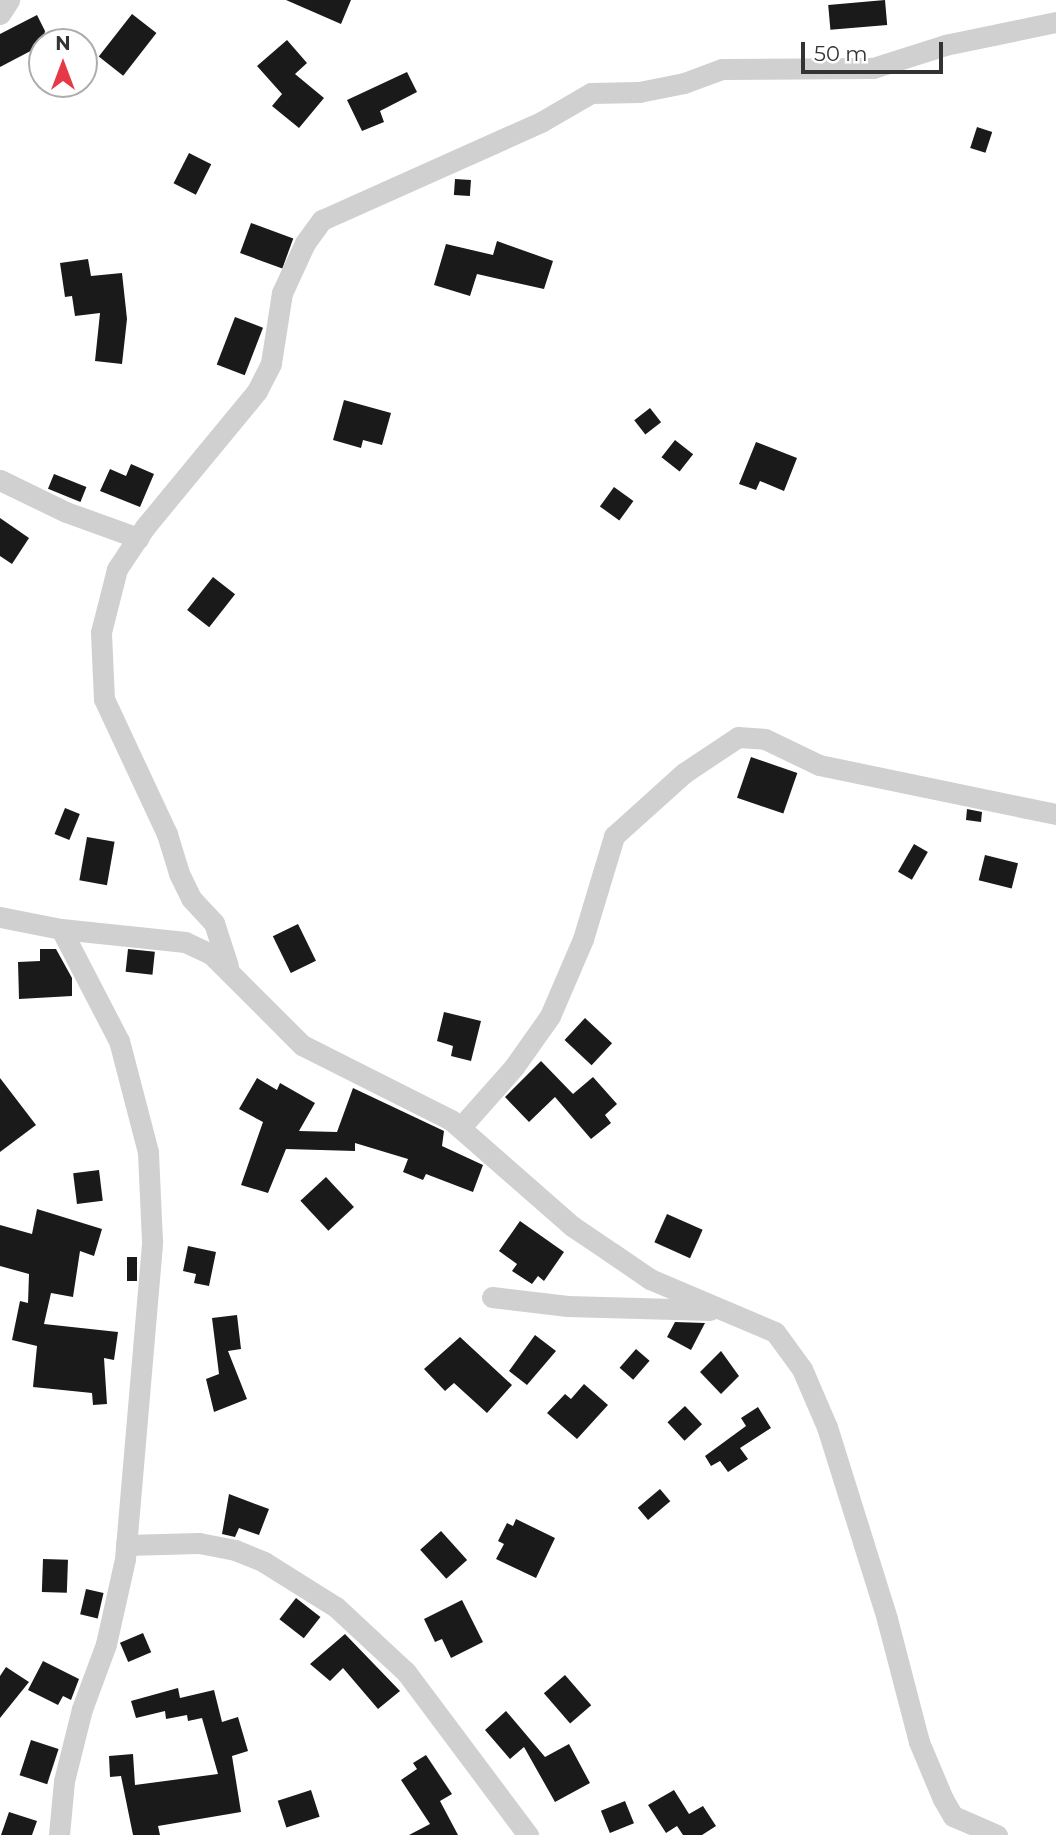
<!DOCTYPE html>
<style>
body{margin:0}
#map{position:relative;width:1056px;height:1835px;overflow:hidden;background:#fff;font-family:Montserrat,sans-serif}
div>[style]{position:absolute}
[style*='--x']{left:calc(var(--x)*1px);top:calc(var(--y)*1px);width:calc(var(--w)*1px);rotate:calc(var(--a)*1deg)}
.building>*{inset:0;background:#1a1a1a;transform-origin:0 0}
.minor>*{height:21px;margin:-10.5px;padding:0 10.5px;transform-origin:10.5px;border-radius:10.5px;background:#d0d0d0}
span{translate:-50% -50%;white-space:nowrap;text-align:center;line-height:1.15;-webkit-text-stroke:7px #fff;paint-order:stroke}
.north{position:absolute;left:28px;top:28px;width:70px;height:70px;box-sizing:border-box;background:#fff;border:2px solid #adadad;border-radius:50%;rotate:0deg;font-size:19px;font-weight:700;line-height:28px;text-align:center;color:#333}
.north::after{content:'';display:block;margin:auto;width:24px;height:32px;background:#e63946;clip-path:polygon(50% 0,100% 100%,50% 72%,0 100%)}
.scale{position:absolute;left:801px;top:42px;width:142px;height:32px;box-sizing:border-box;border:4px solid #333;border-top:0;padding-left:9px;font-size:21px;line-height:24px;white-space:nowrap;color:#333;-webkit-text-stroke:5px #fff;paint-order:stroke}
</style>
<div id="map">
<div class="building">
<div style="clip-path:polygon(286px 0,351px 0,341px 24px)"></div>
<div style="left:885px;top:0;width:25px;height:57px;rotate:85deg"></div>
<div style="left:132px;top:14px;width:31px;height:54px;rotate:38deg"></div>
<div style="clip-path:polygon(37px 15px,45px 31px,42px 45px,0 67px,0 34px)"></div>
<div style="clip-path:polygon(287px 40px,307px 63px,295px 74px,324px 98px,299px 128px,272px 106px,282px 94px,257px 66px)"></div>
<div style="clip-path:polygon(407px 72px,417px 92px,380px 111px,384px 122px,362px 131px,347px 100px)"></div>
<div style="left:977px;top:127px;width:16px;height:22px;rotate:18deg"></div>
<div style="left:189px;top:153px;width:25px;height:34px;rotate:27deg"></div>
<div style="left:455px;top:179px;width:16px;height:16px;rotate:4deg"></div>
<div style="left:251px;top:223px;width:45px;height:32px;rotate:20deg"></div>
<div style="clip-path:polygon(497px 241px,553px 261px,544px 289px,477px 274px,470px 296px,434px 285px,446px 244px,493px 255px)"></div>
<div style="clip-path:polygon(88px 259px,91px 276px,122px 273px,127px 319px,122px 364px,95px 361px,100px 313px,75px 316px,72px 296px,65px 297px,60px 263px)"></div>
<div style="left:235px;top:317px;width:30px;height:51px;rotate:21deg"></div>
<div style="clip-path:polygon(344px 400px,391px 413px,382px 445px,363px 440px,361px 448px,333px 440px)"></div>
<div style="left:650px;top:408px;width:18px;height:20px;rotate:52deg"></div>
<div style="left:675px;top:440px;width:23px;height:22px;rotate:38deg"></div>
<div style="clip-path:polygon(756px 442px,797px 458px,784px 491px,760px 481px,756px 490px,739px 484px)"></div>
<div style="clip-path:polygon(131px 464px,154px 474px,140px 507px,100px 491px,110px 469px,126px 476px)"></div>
<div style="left:54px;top:474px;width:35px;height:16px;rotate:22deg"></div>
<div style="left:614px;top:487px;width:24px;height:24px;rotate:36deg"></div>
<div style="clip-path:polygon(0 518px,29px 538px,12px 564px,0 556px)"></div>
<div style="left:213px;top:577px;width:28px;height:42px;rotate:38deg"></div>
<div style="left:751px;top:757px;width:49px;height:43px;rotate:19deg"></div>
<div style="left:65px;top:808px;width:16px;height:28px;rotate:22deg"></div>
<div style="clip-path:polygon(967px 809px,982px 812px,981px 822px,966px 820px)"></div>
<div style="left:87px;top:837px;width:28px;height:44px;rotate:10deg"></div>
<div style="left:914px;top:844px;width:16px;height:32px;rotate:30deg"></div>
<div style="left:985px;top:855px;width:34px;height:26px;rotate:14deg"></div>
<div style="left:298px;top:924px;width:41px;height:28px;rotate:64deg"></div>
<div style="clip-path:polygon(40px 949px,56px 949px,72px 978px,72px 996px,19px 999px,18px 962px,40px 961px)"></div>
<div style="left:128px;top:949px;width:27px;height:23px;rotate:6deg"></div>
<div style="clip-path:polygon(444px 1012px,481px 1021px,471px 1061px,451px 1056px,453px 1046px,437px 1041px)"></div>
<div style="left:585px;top:1018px;width:37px;height:30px;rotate:43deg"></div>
<div style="clip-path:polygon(541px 1061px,573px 1094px,593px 1077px,617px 1104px,605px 1115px,611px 1123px,591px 1139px,555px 1097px,529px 1122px,505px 1097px)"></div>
<div style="clip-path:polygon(0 1078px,36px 1125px,0 1152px)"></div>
<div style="clip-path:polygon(257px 1078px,277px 1090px,280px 1083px,315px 1103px,299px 1131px,337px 1132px,353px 1088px,444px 1131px,442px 1146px,483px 1165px,473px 1192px,426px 1174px,423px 1180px,403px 1172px,408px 1159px,355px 1143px,355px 1151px,286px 1149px,268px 1193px,241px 1185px,263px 1122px,239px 1109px)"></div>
<div style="left:99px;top:1170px;width:31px;height:26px;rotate:83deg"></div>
<div style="left:326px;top:1177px;width:41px;height:35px;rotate:47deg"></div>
<div style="clip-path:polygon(37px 1209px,102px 1229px,94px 1256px,80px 1251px,73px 1297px,51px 1293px,44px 1324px,118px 1332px,114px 1360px,104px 1358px,107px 1404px,93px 1405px,92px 1393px,33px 1387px,37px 1346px,12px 1340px,20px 1301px,28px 1303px,29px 1274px,0 1266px,0 1225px,32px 1234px)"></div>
<div style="left:667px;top:1214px;width:39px;height:31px;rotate:24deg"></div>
<div style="clip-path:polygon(520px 1221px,564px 1252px,544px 1281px,538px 1276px,532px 1284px,512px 1271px,517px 1264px,499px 1251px)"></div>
<div style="clip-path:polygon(188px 1246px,216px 1252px,209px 1286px,194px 1283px,196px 1274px,183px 1271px)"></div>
<div style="left:127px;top:1257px;width:10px;height:24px"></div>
<div style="clip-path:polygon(237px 1315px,241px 1349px,228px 1351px,247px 1399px,214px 1412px,206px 1379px,219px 1374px,212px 1318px)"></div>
<div style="clip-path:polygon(675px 1322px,705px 1323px,691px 1350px,667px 1337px)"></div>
<div style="clip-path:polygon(535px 1335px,556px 1351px,527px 1385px,509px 1371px)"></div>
<div style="clip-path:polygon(460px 1337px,512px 1385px,487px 1413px,454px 1383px,445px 1391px,424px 1369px)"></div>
<div style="left:636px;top:1349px;width:18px;height:25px;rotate:41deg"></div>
<div style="clip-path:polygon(721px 1351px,739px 1376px,721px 1394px,700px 1372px)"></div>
<div style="clip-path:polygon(584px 1384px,608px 1405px,577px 1439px,547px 1413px,565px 1394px,571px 1399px)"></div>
<div style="left:685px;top:1406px;width:25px;height:24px;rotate:47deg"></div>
<div style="clip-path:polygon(758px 1407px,771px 1428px,740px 1448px,748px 1459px,728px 1472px,720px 1461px,711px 1466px,705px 1456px,746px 1426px,741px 1418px)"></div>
<div style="left:660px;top:1489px;width:16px;height:29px;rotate:50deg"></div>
<div style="clip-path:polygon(229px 1494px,269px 1509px,259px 1535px,239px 1528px,235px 1537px,222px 1534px)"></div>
<div style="clip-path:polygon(516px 1519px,555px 1538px,536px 1578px,496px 1559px,504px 1544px,498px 1541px,507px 1523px,513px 1526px)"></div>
<div style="left:441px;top:1531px;width:39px;height:28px;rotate:48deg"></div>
<div style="left:43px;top:1559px;width:25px;height:33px;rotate:2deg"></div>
<div style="left:86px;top:1589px;width:18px;height:26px;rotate:13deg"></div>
<div style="left:296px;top:1598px;width:31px;height:27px;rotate:38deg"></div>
<div style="clip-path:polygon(462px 1600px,483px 1642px,451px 1658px,442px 1639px,435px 1642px,424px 1619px)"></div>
<div style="left:143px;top:1633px;width:21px;height:25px;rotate:67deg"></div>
<div style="clip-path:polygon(345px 1634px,400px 1691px,378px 1709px,343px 1668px,330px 1681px,310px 1664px)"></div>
<div style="clip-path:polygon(43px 1661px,79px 1679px,71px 1700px,63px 1696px,58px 1705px,28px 1690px)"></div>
<div style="clip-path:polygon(6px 1667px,29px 1682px,0 1718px,0 1676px)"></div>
<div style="left:565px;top:1675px;width:40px;height:28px;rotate:49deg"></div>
<div style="clip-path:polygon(178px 1688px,180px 1698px,214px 1690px,222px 1722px,238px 1717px,248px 1751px,232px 1756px,241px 1812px,158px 1826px,160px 1835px,133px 1835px,121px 1776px,110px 1777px,109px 1756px,133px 1754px,135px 1785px,218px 1774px,202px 1718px,188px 1721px,187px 1715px,166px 1719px,165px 1711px,136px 1718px,131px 1701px)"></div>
<div style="clip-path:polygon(506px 1711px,545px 1757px,569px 1744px,590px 1783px,555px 1802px,524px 1747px,510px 1759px,485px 1730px)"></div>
<div style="left:31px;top:1740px;width:29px;height:37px;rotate:18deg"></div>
<div style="clip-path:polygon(426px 1755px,452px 1794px,440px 1801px,458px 1835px,409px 1835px,430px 1824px,401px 1780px,417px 1769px,413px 1763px)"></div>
<div style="left:311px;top:1790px;width:28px;height:35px;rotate:72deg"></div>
<div style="clip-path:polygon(674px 1790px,689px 1814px,703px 1806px,716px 1826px,702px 1835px,683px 1835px,677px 1826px,666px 1833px,648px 1805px)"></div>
<div style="left:625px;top:1801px;width:24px;height:26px;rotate:68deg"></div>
<div style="clip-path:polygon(9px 1812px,37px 1821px,32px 1835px,1px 1835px)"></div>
</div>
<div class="minor">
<div style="--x:0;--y:14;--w:17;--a:-57"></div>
<div style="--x:0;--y:480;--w:73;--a:25.9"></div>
<div style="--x:66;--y:512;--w:77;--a:19.9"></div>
<div style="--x:0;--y:917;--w:62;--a:11.1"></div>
<div style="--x:61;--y:929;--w:125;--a:6"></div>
<div style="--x:185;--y:942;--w:29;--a:25"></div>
<div style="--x:211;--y:954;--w:129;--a:45"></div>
<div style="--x:302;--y:1045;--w:167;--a:26.7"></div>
<div style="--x:451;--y:1120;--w:161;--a:41.2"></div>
<div style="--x:572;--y:1226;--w:48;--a:34"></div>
<div style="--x:612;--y:1253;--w:46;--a:34.4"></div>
<div style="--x:650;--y:1279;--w:136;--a:23"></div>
<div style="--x:775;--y:1332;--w:46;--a:53.9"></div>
<div style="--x:802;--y:1369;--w:63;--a:66.7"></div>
<div style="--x:827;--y:1427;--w:201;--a:72.6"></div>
<div style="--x:887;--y:1619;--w:127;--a:75.4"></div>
<div style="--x:919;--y:1742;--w:62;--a:67.2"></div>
<div style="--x:943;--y:1799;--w:20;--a:60"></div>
<div style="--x:953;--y:1816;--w:48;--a:23.4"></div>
<div style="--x:228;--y:966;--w:45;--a:-108"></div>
<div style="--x:214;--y:923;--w:34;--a:-133"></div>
<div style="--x:191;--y:898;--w:28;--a:-116"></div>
<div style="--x:179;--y:873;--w:41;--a:-107.1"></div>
<div style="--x:167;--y:834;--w:149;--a:-115"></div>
<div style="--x:104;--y:699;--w:67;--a:-92.6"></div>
<div style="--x:101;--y:632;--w:65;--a:-75.7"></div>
<div style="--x:117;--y:569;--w:50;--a:-56.3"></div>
<div style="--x:145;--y:527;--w:176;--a:-50.5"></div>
<div style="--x:257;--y:391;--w:31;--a:-63"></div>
<div style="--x:271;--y:363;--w:71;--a:-81.1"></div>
<div style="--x:282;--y:293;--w:55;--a:-65.3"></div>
<div style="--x:305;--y:243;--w:29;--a:-54"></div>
<div style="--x:322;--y:220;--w:240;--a:-24.1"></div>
<div style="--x:541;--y:122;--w:58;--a:-30.1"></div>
<div style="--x:591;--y:93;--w:48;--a:-1.2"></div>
<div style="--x:639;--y:92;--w:46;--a:-11.3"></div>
<div style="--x:684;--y:83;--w:40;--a:-20.2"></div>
<div style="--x:722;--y:69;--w:151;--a:-0.4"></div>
<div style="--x:873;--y:68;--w:76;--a:-17.7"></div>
<div style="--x:945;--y:45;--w:113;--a:-11.7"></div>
<div style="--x:460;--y:1128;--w:81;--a:-48.5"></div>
<div style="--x:514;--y:1067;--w:62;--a:-54.8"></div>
<div style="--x:550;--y:1016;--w:84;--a:-66.8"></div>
<div style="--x:583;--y:939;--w:108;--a:-73.2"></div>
<div style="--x:614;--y:836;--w:94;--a:-42"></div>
<div style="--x:684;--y:773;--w:65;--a:-33.7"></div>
<div style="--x:738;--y:737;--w:27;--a:4"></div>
<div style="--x:765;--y:739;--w:60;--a:25.7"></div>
<div style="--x:819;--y:765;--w:242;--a:11.7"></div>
<div style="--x:492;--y:1297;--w:76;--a:6.8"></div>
<div style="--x:567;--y:1306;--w:143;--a:1.6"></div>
<div style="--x:126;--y:1545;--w:73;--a:-1.6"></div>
<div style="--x:199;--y:1543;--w:37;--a:11"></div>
<div style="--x:235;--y:1550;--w:31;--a:22"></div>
<div style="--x:264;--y:1562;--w:85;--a:32"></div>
<div style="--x:336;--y:1607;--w:96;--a:42.9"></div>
<div style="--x:406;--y:1672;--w:204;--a:53.2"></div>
<div style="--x:59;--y:1835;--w:54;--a:-84.7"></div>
<div style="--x:64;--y:1781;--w:74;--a:-76"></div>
<div style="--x:82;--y:1709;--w:69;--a:-69.7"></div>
<div style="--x:106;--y:1644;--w:87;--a:-77.4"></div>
<div style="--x:125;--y:1559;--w:319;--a:-85.1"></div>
<div style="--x:152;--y:1241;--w:89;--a:-92.6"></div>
<div style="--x:148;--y:1152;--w:115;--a:-104.6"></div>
<div style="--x:119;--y:1041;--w:126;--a:-117.4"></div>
</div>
<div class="north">N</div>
<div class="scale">50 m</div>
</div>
